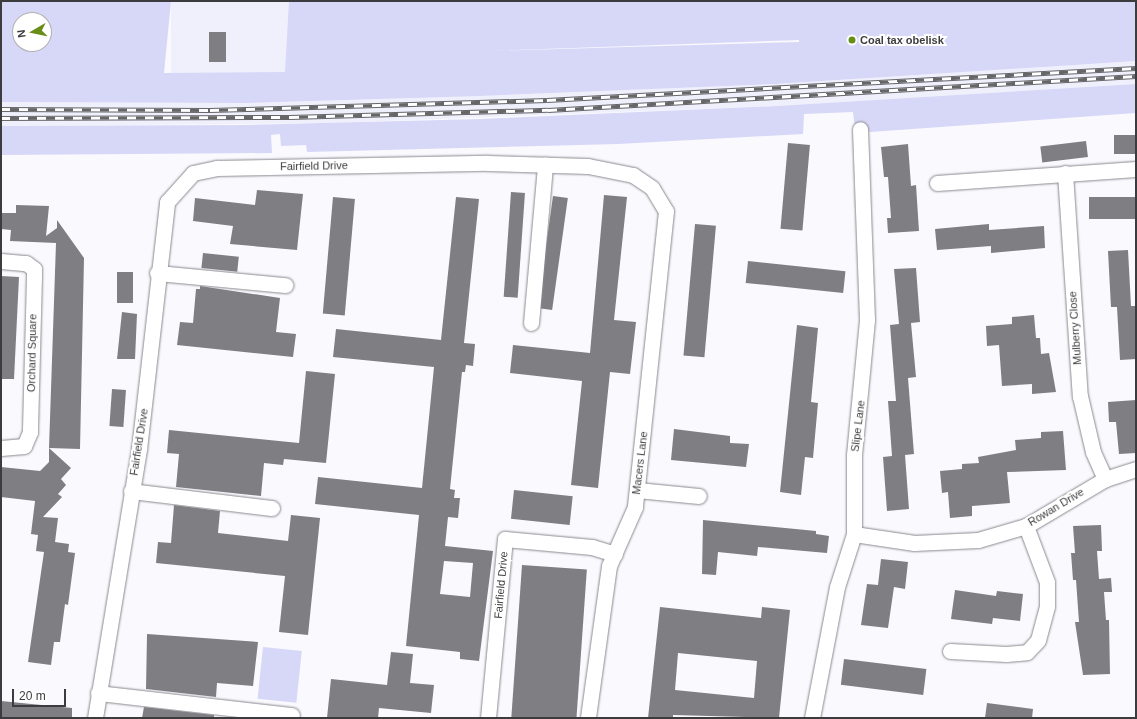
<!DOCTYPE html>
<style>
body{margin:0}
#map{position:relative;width:1137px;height:719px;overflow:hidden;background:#f9f9fe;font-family:Arial,sans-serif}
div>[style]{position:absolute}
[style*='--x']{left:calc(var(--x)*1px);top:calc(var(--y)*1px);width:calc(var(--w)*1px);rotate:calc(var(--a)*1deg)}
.built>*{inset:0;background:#f0f0fd;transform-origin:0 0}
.green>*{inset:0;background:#d7d7f8;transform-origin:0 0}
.building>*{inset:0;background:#7e7e83;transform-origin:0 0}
.roads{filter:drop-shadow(0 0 1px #89898f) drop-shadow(0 0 1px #89898f)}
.street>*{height:15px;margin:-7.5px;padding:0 7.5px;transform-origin:7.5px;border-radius:7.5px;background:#fff}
.rail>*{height:4.5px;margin-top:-2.25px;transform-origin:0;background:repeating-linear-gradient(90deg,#fff 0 9px,#666669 0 18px);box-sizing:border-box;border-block:1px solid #666669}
.dots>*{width:11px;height:11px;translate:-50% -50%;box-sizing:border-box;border:2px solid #fff;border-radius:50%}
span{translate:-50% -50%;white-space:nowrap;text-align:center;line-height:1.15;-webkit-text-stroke:4px #fff;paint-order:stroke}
.poi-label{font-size:11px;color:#3c3c3e;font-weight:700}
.left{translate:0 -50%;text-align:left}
.street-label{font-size:11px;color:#3c3c3e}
.frame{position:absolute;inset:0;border:2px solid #3c3c3e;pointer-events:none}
.north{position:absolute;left:12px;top:12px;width:40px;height:40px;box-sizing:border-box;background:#fff;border:1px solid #b1b1b2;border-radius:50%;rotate:261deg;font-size:11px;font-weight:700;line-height:16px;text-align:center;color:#3c3c3e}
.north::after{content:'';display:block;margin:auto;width:14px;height:18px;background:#688e19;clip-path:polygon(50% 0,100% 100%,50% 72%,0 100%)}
.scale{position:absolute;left:12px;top:689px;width:54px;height:18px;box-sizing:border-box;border:2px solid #3c3c3e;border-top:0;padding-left:5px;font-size:12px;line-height:14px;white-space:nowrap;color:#3c3c3e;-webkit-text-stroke:3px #fff;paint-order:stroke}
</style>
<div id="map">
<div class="built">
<div style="left:171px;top:1px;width:118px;height:72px"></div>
<div style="clip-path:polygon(1136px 61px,1136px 84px,777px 106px,332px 123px,1px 126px,1px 102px,246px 103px,480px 96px,775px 84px)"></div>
</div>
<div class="green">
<div style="clip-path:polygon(evenodd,1px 1px,171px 1px,164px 73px,285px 72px,289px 1px,1136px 1px,1136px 61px,775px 84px,480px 96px,246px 103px,1px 102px,1px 1px,20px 20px,44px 20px,44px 44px,20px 44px,20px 20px,1px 1px,799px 40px,799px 42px,490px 51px,799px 40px)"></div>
<div style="clip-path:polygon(1136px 84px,1136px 113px,870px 132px,865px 129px,855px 129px,853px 112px,804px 114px,803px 134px,618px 144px,307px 152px,306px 145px,281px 146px,280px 134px,271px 135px,272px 153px,1px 155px,1px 126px,246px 125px,481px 119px,777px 106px)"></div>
<div style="left:263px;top:647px;width:39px;height:52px;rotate:6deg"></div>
</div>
<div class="building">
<div style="left:209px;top:32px;width:17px;height:30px"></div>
<div style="left:1136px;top:135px;width:19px;height:22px;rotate:90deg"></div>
<div style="left:1086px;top:141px;width:16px;height:46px;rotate:83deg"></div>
<div style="left:788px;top:143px;width:22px;height:86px;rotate:5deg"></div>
<div style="clip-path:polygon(908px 144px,911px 186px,916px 185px,919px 231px,888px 233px,887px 218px,891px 218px,888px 177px,884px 177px,881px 147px)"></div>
<div style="clip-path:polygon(257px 190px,303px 194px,297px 250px,230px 244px,233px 226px,193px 221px,195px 198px,255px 205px)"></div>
<div style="left:511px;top:192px;width:14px;height:105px;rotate:4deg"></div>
<div style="clip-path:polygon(604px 195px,627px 197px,614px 320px,636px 322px,630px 374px,610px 372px,598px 488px,571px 485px,582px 381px,510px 373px,513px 345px,590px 353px)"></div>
<div style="left:553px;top:196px;width:15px;height:113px;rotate:8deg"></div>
<div style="left:333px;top:197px;width:22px;height:117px;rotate:5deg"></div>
<div style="clip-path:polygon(evenodd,456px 197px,479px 199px,464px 343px,475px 344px,473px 366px,466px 365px,465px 372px,462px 372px,450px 489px,455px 490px,454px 498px,460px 498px,458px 518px,448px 517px,445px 546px,493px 551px,479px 661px,460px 659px,460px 652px,406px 646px,419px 515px,315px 504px,318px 477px,422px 488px,434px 367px,333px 357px,336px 329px,441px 340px,456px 197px,444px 561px,473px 563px,470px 597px,440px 594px,444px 561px)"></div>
<div style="left:1136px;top:197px;width:22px;height:47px;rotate:90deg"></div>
<div style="clip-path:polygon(16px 205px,49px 206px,46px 236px,57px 228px,57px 220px,84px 258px,80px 449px,49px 448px,56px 243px,10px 241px,11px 230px,1px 229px,1px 213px,16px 213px)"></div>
<div style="left:695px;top:224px;width:21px;height:132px;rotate:5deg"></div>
<div style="clip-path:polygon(989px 224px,989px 230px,1044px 226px,1045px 248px,991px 253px,991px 246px,937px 250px,935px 229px)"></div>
<div style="clip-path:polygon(1128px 250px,1131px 306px,1136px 306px,1136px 359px,1120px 360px,1117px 307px,1111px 307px,1108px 251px)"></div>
<div style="left:203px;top:253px;width:36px;height:15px;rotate:6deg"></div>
<div style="left:748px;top:261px;width:98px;height:22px;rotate:6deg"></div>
<div style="clip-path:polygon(916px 268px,920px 322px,911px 323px,916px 377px,908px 378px,914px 454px,905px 455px,909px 509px,887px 511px,883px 457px,892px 456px,888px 401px,896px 401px,890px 325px,899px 324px,894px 269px)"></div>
<div style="left:117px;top:272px;width:16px;height:31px"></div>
<div style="clip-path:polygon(1px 276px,19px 277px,14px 379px,1px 379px)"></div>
<div style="clip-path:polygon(200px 286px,280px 298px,276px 332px,296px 334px,293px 357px,177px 345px,180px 322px,193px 323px,196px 289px,200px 289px)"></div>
<div style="clip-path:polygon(122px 312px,137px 314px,135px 359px,117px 359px)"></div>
<div style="clip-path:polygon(1034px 315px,1036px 338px,1040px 338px,1041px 354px,1049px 353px,1056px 392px,1032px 394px,1032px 384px,1002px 386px,999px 345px,987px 346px,986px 326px,1012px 324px,1012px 317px)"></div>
<div style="clip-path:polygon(797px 325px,818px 328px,811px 402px,818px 403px,813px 458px,805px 457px,801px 495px,780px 492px)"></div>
<div style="clip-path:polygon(306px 371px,335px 374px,326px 463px,284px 459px,283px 465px,264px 463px,261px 496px,176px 487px,179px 454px,167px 453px,169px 430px,299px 443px)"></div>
<div style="left:112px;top:389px;width:14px;height:37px;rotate:4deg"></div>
<div style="clip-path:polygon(1136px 400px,1136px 453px,1119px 454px,1116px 422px,1109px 422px,1108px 402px)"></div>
<div style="clip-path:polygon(674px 429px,730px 436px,730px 443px,749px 444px,746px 467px,671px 460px)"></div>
<div style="clip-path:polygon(1063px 431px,1066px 470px,1007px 472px,1010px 503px,972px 506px,972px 516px,950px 518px,948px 492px,942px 493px,940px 471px,962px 469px,962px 464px,979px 463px,978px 457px,1016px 450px,1015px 440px,1041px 438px,1041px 432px)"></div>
<div style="clip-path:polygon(49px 448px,71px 468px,61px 479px,66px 485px,58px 494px,62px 497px,43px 517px,58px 518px,55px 542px,69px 544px,68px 552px,75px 553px,68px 605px,65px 604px,60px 642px,54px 642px,51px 665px,28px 662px,44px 552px,36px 551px,38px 535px,31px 534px,35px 501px,1px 497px,1px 467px,40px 471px,49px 462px)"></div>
<div style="left:514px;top:490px;width:59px;height:29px;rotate:6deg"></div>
<div style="clip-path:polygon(174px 505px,220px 511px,218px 533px,288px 541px,291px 515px,320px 518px,308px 635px,279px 632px,285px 576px,156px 563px,158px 542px,171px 543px)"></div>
<div style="clip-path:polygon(703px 520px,816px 531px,816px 534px,829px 536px,827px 553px,758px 547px,757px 556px,718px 552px,716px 575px,702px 574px)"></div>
<div style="clip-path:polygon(1101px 525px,1102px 551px,1097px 551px,1099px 579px,1111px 578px,1112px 592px,1104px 592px,1106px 620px,1109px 620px,1110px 674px,1083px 675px,1075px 622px,1079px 622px,1076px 580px,1073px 580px,1071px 553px,1075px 553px,1073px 526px)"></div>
<div style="clip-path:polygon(881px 559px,908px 562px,905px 589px,894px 587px,888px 628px,861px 625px,867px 584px,878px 585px)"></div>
<div style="left:522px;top:565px;width:65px;height:154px;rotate:4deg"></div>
<div style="clip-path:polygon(955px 590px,996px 596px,997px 591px,1023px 594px,1020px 621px,993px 618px,992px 624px,951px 619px)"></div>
<div style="clip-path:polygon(evenodd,660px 607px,761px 618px,762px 607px,790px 610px,779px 718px,673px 715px,673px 718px,648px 718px,660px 607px,678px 653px,757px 661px,754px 698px,675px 690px,678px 653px)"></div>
<div style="clip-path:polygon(147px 634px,258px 642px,253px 686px,217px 683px,216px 697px,146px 689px)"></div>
<div style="clip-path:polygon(391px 652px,413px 654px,410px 683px,434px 685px,431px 713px,379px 708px,378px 718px,327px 718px,331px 679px,387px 685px)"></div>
<div style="left:844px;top:659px;width:83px;height:26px;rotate:7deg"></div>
<div style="clip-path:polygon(1px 701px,72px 708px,72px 718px,1px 718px)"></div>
<div style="clip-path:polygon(987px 703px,1033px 709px,1032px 718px,985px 718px)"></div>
<div style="clip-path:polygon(144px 707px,214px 715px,214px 718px,142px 718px)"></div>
</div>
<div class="roads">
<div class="street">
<div style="--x:1065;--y:173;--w:224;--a:86.2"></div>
<div style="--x:1080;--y:396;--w:57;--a:76.9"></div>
<div style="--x:1093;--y:452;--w:30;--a:66"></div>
<div style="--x:937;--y:183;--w:199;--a:-4"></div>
<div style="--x:1;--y:261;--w:25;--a:5"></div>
<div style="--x:26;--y:263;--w:10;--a:37"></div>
<div style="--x:34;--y:269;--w:7;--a:90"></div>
<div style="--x:34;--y:276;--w:156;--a:91.5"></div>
<div style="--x:30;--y:432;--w:15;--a:113"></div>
<div style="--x:24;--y:446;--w:23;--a:175"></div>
<div style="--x:157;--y:273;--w:129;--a:5.4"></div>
<div style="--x:531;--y:323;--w:159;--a:-84.9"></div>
<div style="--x:637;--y:490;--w:62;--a:5.5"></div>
<div style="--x:131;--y:491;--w:142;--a:6.9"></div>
<div style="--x:854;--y:534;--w:61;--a:8.5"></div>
<div style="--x:914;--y:543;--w:64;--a:-2.7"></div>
<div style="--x:978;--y:540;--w:50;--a:-16.3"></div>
<div style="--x:1026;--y:526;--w:92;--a:-30.7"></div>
<div style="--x:1105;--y:479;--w:33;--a:-18"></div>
<div style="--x:950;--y:651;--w:56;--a:3.1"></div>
<div style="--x:1006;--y:654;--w:21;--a:-5"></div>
<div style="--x:1027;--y:652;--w:16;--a:-47"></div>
<div style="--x:1038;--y:640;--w:35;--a:-75"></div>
<div style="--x:1047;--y:606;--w:24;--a:-90"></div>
<div style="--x:1047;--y:582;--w:60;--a:-110.6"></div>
<div style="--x:98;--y:693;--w:195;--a:6.5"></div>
<div style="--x:95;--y:718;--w:273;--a:-80.7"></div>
<div style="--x:139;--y:449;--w:249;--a:-83.5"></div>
<div style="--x:167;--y:202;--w:39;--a:-48"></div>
<div style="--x:193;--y:173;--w:25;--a:-12"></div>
<div style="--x:217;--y:168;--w:271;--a:-1.1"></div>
<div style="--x:488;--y:163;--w:100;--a:1.7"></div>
<div style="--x:588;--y:166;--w:46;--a:11.3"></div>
<div style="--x:633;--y:175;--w:23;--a:34"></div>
<div style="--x:652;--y:188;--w:27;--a:59"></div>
<div style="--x:666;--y:211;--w:298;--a:96"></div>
<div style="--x:635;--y:507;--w:64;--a:113.8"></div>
<div style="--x:609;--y:566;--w:153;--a:97.9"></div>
<div style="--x:488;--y:718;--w:180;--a:-84.6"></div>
<div style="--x:505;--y:539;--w:87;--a:5.3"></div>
<div style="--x:592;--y:547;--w:24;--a:17"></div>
<div style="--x:812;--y:718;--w:133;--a:-79.2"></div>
<div style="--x:837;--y:587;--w:56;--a:-72.2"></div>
<div style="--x:854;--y:534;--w:79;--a:-90"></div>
<div style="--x:854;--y:455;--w:136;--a:-84.5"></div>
<div style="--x:867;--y:320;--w:191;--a:-92.1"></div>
</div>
</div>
<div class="rail">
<div style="--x:1;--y:109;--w:209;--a:0.3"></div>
<div style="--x:210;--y:110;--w:337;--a:-1.7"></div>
<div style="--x:547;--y:100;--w:590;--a:-3.11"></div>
<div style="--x:1;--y:118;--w:289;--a:-0.2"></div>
<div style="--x:290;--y:117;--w:258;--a:-1.6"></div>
<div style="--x:548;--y:110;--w:589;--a:-3.31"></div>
</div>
<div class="dots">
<div style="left:852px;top:40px;background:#688e19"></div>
</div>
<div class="poi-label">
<span class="left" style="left:860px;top:40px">Coal tax obelisk</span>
</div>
<div class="street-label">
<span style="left:314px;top:166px;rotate:-1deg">Fairfield Drive</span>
<span style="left:1075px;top:328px;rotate:-94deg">Mulberry Close</span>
<span style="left:32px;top:353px;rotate:-89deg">Orchard Square</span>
<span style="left:858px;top:426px;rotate:-83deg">Slipe Lane</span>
<span style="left:139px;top:442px;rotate:-81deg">Fairfield Drive</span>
<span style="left:640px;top:463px;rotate:-83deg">Macers Lane</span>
<span style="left:1056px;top:507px;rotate:-31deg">Rowan Drive</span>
<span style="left:501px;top:585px;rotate:-85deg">Fairfield Drive</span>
</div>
<div class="frame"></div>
<div class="north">N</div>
<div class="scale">20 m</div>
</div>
